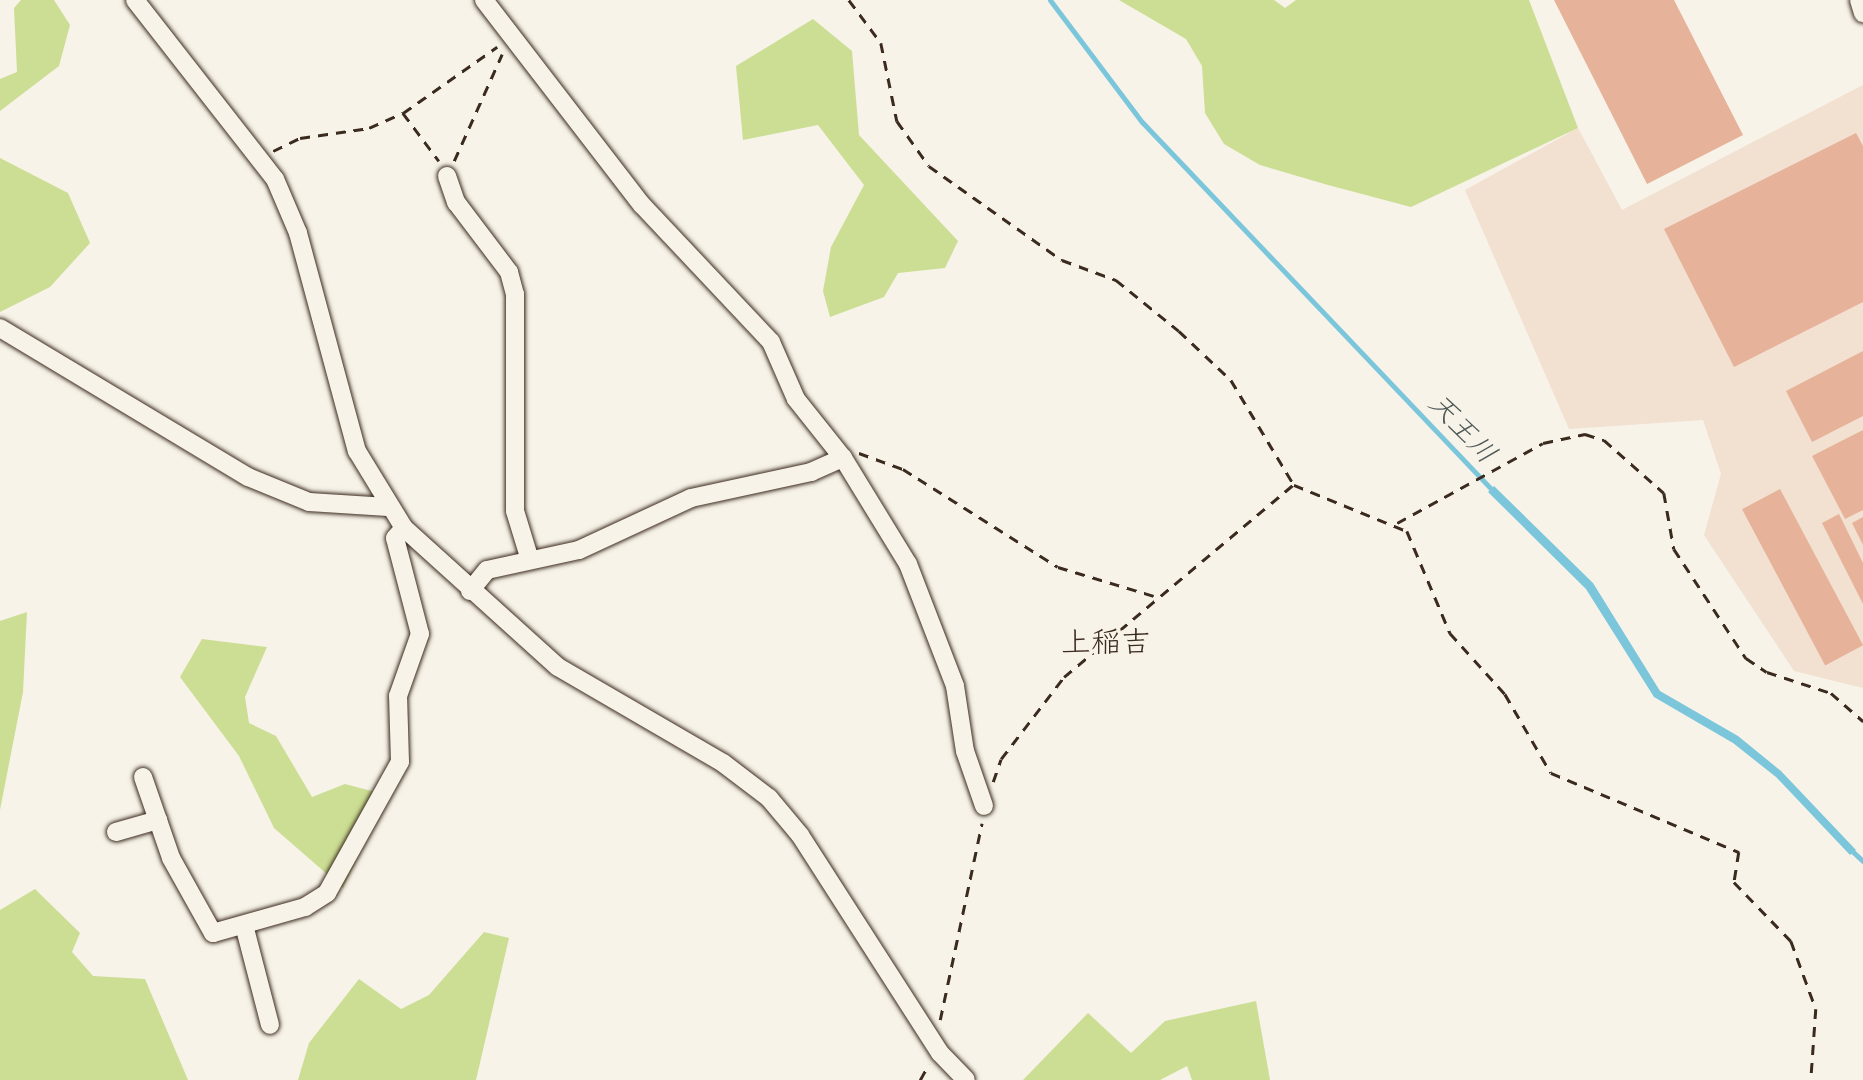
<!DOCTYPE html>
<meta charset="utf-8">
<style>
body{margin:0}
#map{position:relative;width:1863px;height:1080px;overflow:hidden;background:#f7f3e8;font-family:Mali,"Klee One",sans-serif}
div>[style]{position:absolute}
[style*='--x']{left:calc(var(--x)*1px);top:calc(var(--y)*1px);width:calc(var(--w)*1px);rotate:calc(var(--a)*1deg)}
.built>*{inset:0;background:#f2e0d0}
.green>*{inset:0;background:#cbde93}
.water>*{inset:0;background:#7cc6dc}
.stream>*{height:5px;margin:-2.5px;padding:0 2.5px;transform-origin:2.5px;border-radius:2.5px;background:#7cc6dc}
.building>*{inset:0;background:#e6b299;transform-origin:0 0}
.path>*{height:2.5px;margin-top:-1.25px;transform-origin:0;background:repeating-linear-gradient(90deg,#3b2a1e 0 10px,transparent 0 18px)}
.roads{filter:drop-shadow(0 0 2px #3b2a1e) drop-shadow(0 0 2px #3b2a1e)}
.minor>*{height:18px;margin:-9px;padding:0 9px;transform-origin:9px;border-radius:9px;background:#f7f3e8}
span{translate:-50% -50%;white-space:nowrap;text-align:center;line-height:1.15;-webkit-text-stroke:8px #f7f3e8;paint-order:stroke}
.water-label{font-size:28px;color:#4e5957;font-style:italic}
.quarter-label{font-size:30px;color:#3b2a1e}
</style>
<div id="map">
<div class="built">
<div style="clip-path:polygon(1863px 85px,1863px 688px,1794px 671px,1704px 535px,1721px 474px,1703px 420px,1569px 429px,1465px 190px,1578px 128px,1622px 210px)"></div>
</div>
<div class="green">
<div style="clip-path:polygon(21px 0,54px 0,70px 25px,59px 66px,0 111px,0 79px,17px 72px,14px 8px)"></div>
<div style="clip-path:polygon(1119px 0,1274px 0,1285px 8px,1296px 0,1529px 0,1578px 128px,1411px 207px,1328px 185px,1260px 165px,1224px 144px,1205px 113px,1202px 66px,1186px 39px)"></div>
<div style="clip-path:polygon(813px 19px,852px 51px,859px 135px,958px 241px,945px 268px,898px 273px,884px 297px,830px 317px,823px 291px,831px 247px,864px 185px,818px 125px,743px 140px,736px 66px)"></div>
<div style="clip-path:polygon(0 158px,68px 193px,90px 243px,50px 287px,0 312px)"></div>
<div style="clip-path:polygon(27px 612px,23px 692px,0 810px,0 621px)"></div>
<div style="clip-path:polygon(202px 639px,267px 647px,245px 697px,249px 723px,276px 736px,312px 797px,345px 784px,387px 795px,343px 888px,274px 828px,239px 756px,180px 677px)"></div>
<div style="clip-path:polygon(35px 889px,80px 933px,72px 952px,93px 976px,145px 979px,188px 1080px,0 1080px,0 910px)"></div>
<div style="clip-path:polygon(484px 932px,509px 938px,476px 1080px,298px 1080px,309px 1043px,359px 979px,401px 1009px,429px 995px)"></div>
<div style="clip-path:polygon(1256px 1001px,1270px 1080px,1192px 1080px,1187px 1066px,1160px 1080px,1023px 1080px,1088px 1013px,1131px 1053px,1165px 1021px)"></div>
</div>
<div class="water">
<div style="clip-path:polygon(1494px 486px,1593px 583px,1660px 691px,1738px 736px,1781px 771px,1856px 850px,1850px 855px,1776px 777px,1733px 743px,1654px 697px,1586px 589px,1488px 492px)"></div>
</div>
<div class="stream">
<div style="--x:1050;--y:0;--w:153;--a:53"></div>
<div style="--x:1142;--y:122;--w:512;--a:46.42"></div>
<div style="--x:1851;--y:850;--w:16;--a:43"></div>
</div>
<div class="building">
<div style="clip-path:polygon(1554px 0,1674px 0,1743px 135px,1647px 184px)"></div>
<div style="clip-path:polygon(1856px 133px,1863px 146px,1863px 302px,1734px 367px,1664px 229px)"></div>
<div style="clip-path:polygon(1863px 351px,1863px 416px,1812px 442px,1786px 391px)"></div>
<div style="clip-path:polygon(1863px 430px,1863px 510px,1845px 519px,1812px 456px)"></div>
<div style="left:1780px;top:489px;width:177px;height:43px;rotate:62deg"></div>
<div style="clip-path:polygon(1839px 514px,1863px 563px,1863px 604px,1822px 523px)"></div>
<div style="clip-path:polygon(1863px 517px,1863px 545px,1852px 523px)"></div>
</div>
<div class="path">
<div style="--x:849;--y:0;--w:54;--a:53.3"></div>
<div style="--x:881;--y:43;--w:80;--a:78.4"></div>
<div style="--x:897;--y:121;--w:55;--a:54.6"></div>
<div style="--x:929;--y:166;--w:163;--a:35.3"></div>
<div style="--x:1062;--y:260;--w:58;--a:20.3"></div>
<div style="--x:1116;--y:280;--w:81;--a:39"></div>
<div style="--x:1179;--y:331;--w:71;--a:43.3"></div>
<div style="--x:1231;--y:380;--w:122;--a:59"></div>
<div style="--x:1294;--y:485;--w:122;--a:22.2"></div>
<div style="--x:1407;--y:531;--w:111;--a:67.1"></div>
<div style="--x:1450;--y:633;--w:82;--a:48"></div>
<div style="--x:1505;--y:694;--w:91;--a:59.8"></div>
<div style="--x:1551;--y:773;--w:204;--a:22.8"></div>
<div style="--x:1739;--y:852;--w:30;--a:99"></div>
<div style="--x:1734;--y:882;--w:82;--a:46"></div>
<div style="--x:1791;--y:941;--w:72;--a:69.8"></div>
<div style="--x:1816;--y:1009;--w:71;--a:94"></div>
<div style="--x:403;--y:113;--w:60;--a:53.1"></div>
<div style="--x:273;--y:151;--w:30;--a:-26"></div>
<div style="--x:300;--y:138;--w:70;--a:-8.2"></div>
<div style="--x:369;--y:128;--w:37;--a:-24"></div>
<div style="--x:403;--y:113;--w:115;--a:-35.1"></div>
<div style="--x:454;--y:161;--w:117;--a:-65.8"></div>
<div style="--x:859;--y:453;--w:47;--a:20"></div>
<div style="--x:903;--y:469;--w:183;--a:32.3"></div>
<div style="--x:1058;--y:567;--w:100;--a:16.8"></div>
<div style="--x:1397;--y:523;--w:166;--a:-28.7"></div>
<div style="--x:1543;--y:443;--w:43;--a:-12.1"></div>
<div style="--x:1585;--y:434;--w:20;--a:18"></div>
<div style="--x:1604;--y:440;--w:80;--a:41.5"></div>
<div style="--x:1664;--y:493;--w:57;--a:79.9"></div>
<div style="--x:1674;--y:549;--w:131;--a:56.6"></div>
<div style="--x:1746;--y:658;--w:25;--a:34"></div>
<div style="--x:1767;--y:672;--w:67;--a:18.2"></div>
<div style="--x:1831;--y:693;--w:43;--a:41.2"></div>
<div style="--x:993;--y:782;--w:24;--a:-71"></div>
<div style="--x:1001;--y:759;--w:103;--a:-52.5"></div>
<div style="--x:1064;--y:677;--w:299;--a:-40"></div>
<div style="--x:940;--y:1020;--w:201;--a:-78"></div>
<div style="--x:920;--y:1080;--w:18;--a:-61"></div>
</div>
<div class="roads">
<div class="minor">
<div style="--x:135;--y:0;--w:227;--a:52"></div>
<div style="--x:275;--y:179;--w:59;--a:66.9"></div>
<div style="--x:298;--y:233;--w:226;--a:74.9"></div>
<div style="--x:357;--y:451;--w:90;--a:58.6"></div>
<div style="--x:404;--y:528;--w:207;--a:42.1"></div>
<div style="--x:558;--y:667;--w:191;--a:30.2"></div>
<div style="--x:723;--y:763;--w:58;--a:37.3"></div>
<div style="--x:769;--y:798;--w:48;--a:50"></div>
<div style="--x:800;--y:835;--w:259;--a:57.3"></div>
<div style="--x:940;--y:1053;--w:37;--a:46"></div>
<div style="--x:484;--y:0;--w:259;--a:52.4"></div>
<div style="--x:642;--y:205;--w:188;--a:46.7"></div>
<div style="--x:771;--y:342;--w:62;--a:66.3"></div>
<div style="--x:796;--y:399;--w:75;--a:51.5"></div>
<div style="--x:843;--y:458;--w:124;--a:58.5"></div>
<div style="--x:908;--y:564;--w:131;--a:68.9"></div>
<div style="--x:955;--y:686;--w:66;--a:81.3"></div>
<div style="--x:965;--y:751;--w:58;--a:70.9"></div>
<div style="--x:1859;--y:0;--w:14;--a:73"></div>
<div style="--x:447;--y:176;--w:28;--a:71"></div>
<div style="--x:456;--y:202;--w:88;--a:52.9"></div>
<div style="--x:509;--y:272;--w:23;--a:75"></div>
<div style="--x:515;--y:294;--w:217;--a:90"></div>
<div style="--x:515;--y:511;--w:51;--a:73"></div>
<div style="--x:0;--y:328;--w:289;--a:31"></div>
<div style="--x:248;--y:477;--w:66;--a:22.3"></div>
<div style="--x:309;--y:502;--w:79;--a:3.6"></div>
<div style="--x:470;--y:591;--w:27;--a:-51"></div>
<div style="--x:487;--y:570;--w:94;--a:-12.3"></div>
<div style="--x:579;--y:550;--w:123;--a:-24.9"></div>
<div style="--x:691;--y:498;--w:123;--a:-12.2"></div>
<div style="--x:811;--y:472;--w:35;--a:-24"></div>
<div style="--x:143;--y:777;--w:86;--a:70.9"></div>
<div style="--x:171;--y:858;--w:86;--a:60.8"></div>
<div style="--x:213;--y:933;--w:96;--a:-15.8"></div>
<div style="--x:305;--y:907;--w:26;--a:-32"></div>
<div style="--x:327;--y:893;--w:150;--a:-60.9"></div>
<div style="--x:400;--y:762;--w:66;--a:-91.7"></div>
<div style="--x:398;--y:696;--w:66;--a:-70.5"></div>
<div style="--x:420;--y:634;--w:99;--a:-104.6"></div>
<div style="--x:395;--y:538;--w:13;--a:-48"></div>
<div style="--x:116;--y:832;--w:44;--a:-15.9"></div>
<div style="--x:244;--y:925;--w:103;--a:75.4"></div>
</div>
</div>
<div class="water-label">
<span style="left:1464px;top:427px;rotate:46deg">天王川</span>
</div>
<div class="quarter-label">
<span style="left:1106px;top:640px">上稲吉</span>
</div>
</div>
